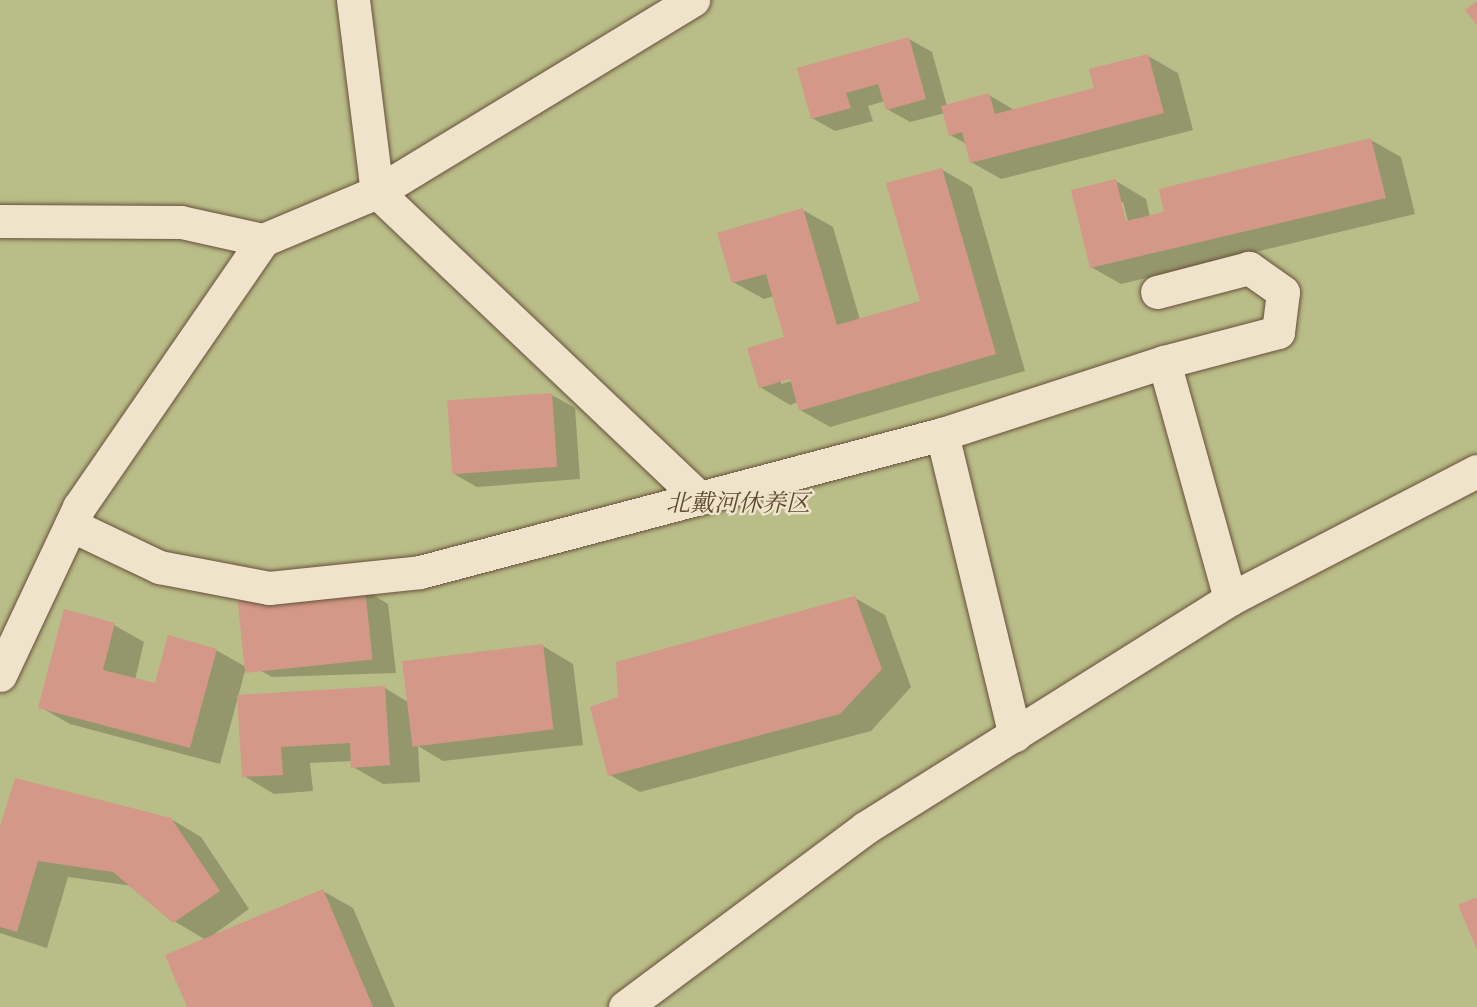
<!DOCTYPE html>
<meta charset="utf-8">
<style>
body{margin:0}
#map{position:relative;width:1477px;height:1007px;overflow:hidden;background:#e6d6af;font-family:Alegreya,"Noto Serif SC",serif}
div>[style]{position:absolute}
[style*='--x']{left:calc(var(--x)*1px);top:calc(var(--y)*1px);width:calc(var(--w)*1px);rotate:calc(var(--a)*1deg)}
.green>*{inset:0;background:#b9bd88;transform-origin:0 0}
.shadow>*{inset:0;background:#0003}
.building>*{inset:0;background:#d39887;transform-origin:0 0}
.roads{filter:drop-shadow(0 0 2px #68503b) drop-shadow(0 0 2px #68503b)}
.street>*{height:33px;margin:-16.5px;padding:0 16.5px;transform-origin:16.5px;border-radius:16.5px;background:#efe4cb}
span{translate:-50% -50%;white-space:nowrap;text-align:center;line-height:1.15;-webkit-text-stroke:5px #efe4cb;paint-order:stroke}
.park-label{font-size:24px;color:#5d4a31;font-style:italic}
</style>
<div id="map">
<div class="green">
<div style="left:0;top:0;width:1477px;height:1007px"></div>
</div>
<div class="shadow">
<div style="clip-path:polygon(909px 39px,932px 52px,947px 106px,989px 95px,1016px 111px,1096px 90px,1148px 56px,1178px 73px,1193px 130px,1001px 179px,971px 162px,967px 144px,950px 135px,945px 113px,910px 122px,887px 109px,885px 101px,868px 106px,873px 121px,835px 131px,812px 118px)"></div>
<div style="clip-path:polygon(evenodd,1371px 140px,1401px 157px,1415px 214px,1121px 284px,1091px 267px,1116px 181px,1146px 199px,1150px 217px,1371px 140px,1120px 202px,1123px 202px,1130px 229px,1126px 230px,1120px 202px)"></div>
<div style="clip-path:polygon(evenodd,941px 169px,972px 187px,1025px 371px,830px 427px,800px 410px,798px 402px,790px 405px,760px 387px,787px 338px,774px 296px,764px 299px,733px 282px,803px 210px,833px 227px,860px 320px,922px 302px,941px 169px,797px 375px,798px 379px,781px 384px,781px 380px,797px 375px)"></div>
<div style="clip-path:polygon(552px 395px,575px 408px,580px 479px,477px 487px,454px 474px)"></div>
<div style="clip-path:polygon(365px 590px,388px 604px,396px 673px,272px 677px,249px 664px)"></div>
<div style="clip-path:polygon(855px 598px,885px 615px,911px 687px,871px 731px,640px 792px,610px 775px,620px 699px)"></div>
<div style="clip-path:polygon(114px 625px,144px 642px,135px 680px,156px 685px,216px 650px,246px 667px,238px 697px,385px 688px,408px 702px,543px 646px,573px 664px,583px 745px,443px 761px,418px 746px,420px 782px,383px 784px,353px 767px,353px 761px,310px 763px,313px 791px,274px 794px,244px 776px,238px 697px,220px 764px,70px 724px,40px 707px)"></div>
<div style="clip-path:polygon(171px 819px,201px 837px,249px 909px,206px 940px,323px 891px,353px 908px,395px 1007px,189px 1007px,206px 940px,174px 921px,133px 886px,68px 877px,47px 948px,0 933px,0 832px)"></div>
</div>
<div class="building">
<div style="clip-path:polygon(1477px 1px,1477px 25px,1465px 10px)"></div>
<div style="clip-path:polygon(909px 37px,926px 99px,886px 110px,878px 84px,846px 93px,851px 108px,811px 119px,797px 68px)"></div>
<div style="clip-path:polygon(1148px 54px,1164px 113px,970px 163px,962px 132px,949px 136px,941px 106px,989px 93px,995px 114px,1094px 88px,1089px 69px)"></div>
<div style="clip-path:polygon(1371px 138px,1386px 198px,1090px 268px,1071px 190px,1116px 179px,1126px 221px,1164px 212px,1159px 189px)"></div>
<div style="clip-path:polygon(942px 168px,996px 354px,799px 411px,790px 379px,759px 388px,747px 348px,784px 337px,766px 274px,732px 283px,717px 233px,803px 208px,837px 325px,920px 301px,886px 183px)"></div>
<div style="left:552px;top:393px;width:74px;height:105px;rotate:86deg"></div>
<div style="left:365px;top:588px;width:72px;height:128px;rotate:84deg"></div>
<div style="clip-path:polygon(855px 596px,882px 669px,840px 714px,608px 776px,590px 707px,618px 697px,616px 662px)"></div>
<div style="clip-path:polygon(64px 609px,115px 623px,103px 670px,155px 683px,168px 635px,217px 649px,190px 748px,38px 708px)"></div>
<div style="left:543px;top:644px;width:86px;height:142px;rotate:83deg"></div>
<div style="clip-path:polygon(385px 686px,390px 765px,351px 768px,350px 743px,281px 747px,283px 775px,242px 777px,237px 695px)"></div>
<div style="clip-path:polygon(15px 778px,171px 818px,220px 891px,173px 923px,113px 872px,38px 861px,17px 932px,0 927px,0 827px)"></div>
<div style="clip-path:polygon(323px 889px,373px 1007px,187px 1007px,165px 955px)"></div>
<div style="clip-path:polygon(1477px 897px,1477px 950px,1458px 905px)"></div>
</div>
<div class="roads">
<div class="street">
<div style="--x:353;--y:0;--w:193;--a:82.9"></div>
<div style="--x:377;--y:192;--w:444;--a:43.5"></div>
<div style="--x:0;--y:221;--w:181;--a:0.3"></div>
<div style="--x:181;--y:222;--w:84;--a:12.4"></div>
<div style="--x:1164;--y:362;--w:246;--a:74.4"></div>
<div style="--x:942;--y:434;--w:310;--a:76.4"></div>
<div style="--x:71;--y:525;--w:98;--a:25.5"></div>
<div style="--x:159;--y:567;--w:112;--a:10.8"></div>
<div style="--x:269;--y:588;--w:152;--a:-6"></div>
<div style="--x:420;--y:572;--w:540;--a:-14.81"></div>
<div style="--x:942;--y:434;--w:233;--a:-18"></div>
<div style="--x:1164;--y:362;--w:118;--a:-14.7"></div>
<div style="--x:1278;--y:332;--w:40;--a:-82.9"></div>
<div style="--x:1283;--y:292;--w:42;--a:-144.8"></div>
<div style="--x:1249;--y:268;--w:95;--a:165.4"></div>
<div style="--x:0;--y:675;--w:186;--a:-64.8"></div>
<div style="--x:79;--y:507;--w:324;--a:-55.4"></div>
<div style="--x:263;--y:240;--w:124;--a:-22.8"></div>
<div style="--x:377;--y:192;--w:370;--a:-31.3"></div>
<div style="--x:625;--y:1007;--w:299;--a:-36.7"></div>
<div style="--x:865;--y:828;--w:431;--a:-32.1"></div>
<div style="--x:1230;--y:599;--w:278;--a:-27.4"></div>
</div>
</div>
<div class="park-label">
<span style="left:738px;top:504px">北戴河休养区</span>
</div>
</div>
